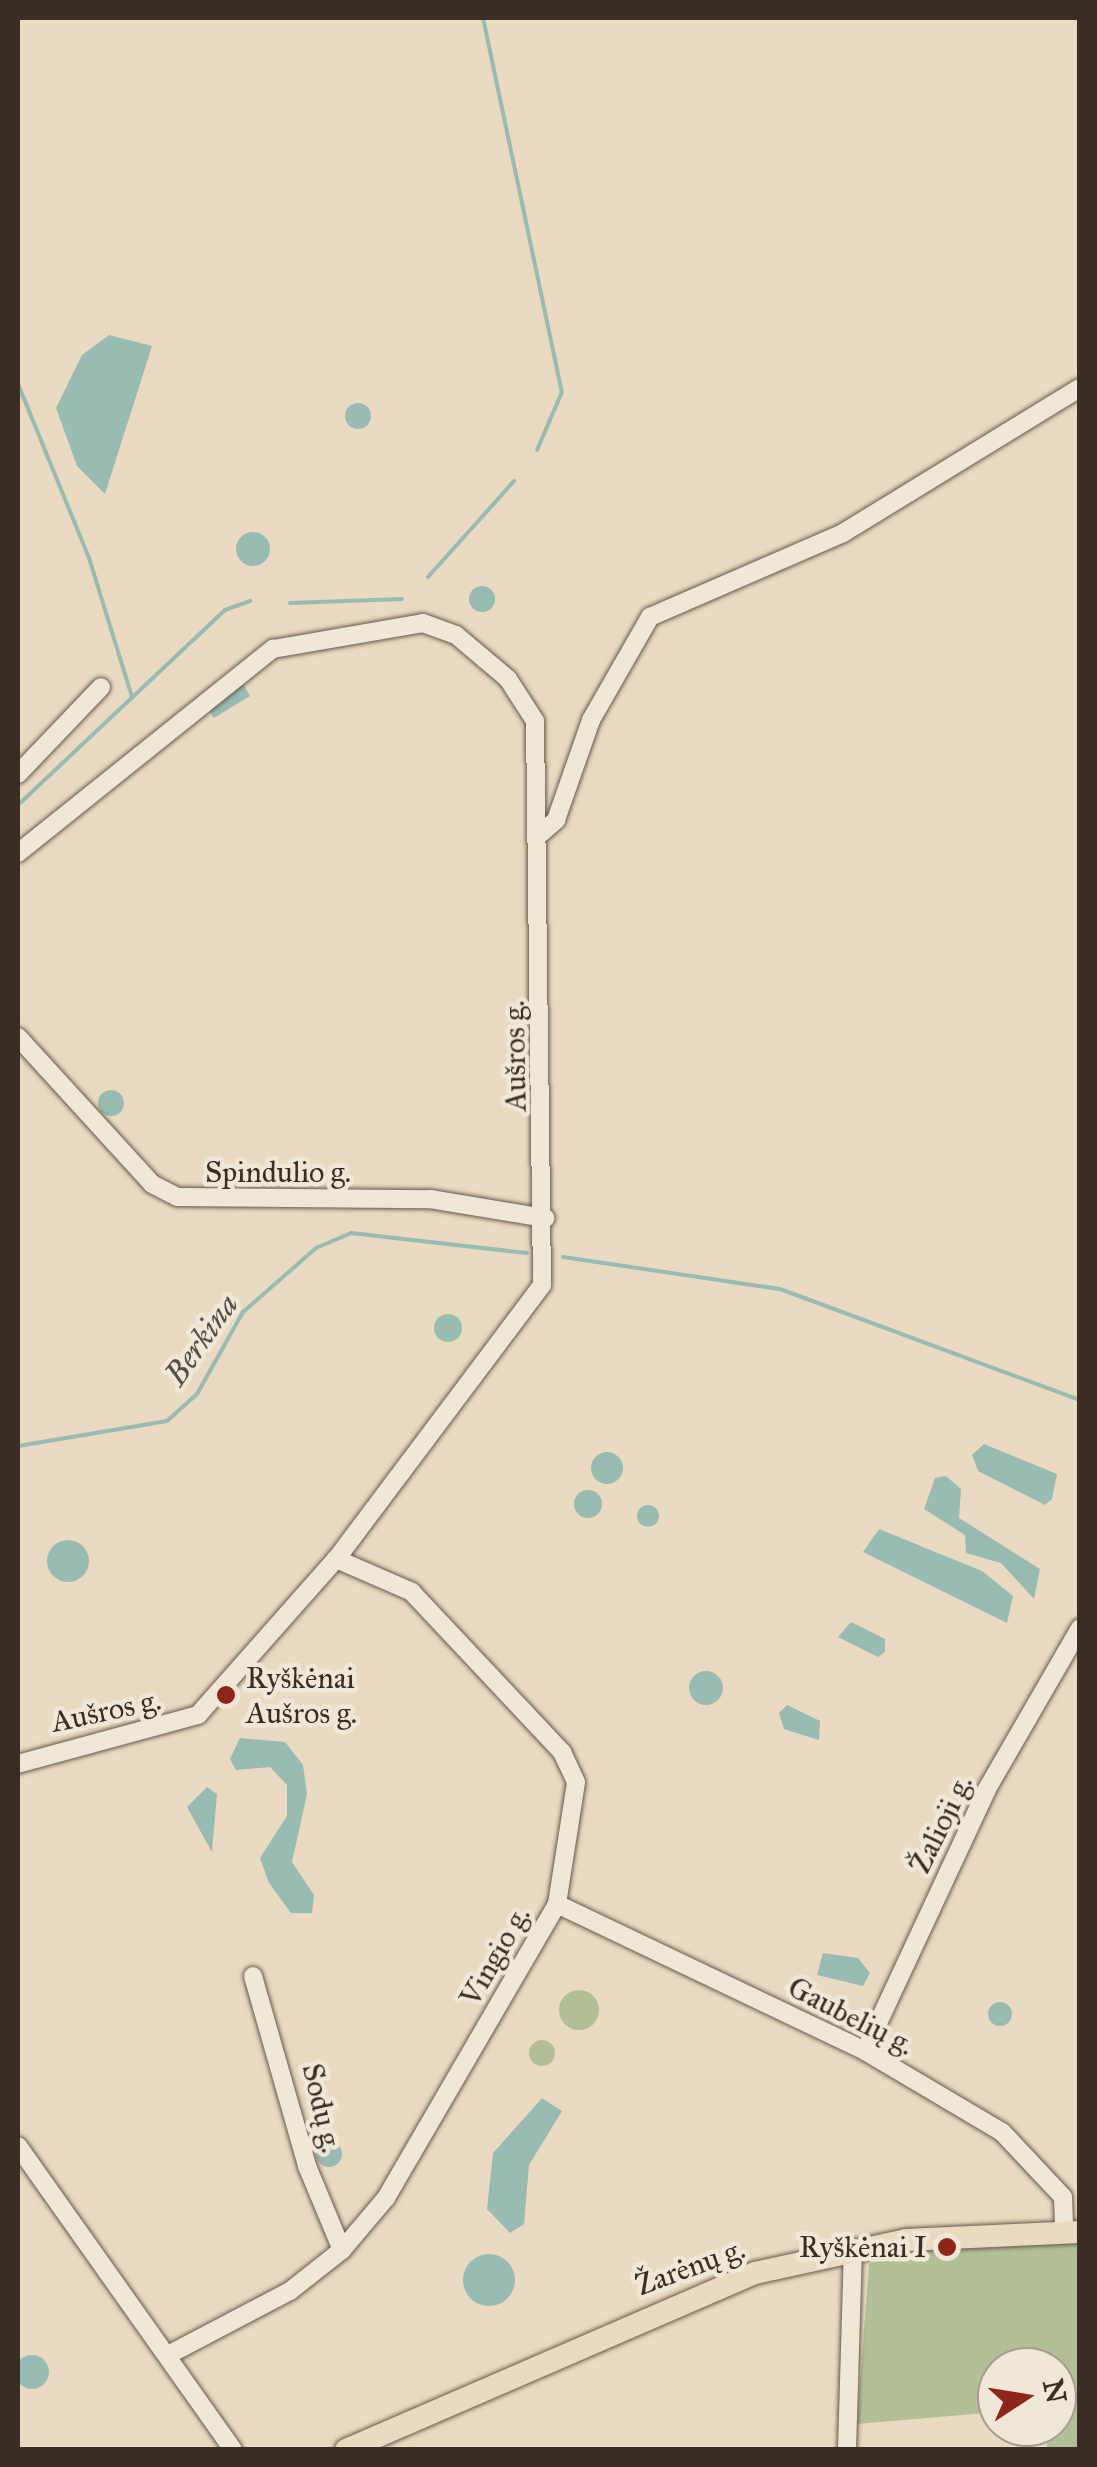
<!DOCTYPE html>
<meta charset="utf-8">
<style>
body{margin:0}
#map{position:relative;width:1097px;height:2467px;overflow:hidden;background:#eadac2;font-family:"IM FELL Great Primer",serif}
div>[style]{position:absolute}
[style*='--x']{left:calc(var(--x)*1px);top:calc(var(--y)*1px);width:calc(var(--w)*1px);rotate:calc(var(--a)*1deg)}
.green>*{inset:0;background:#b3c097}
.round{border-radius:50%}
.water>*{inset:0;background:#98bbb2}
.stream>*{height:4px;margin:-2px;padding:0 2px;transform-origin:2px;border-radius:2px;background:#98bbb2}
.roads{filter:drop-shadow(0 0 2px #67584c) drop-shadow(0 0 2px #67584c)}
.minor>*{height:18px;margin:-9px;padding:0 9px;transform-origin:9px;border-radius:9px;background:#f1e7d7}
.major>*{height:22px;margin:-11px;padding:0 11px;transform-origin:11px;border-radius:11px;background:#eadac2}
.dots>*{width:28px;height:28px;translate:-50% -50%;box-sizing:border-box;border:5px solid #f1e7d7;border-radius:50%}
span{translate:-50% -50%;white-space:nowrap;text-align:center;line-height:1.15;-webkit-text-stroke:9px #f1e7d7;paint-order:stroke}
.street-label{font-size:30px;color:#3b2c24}
.poi-label{font-size:30px;color:#3b2c24}
.left{translate:0 -50%;text-align:left}
.right{translate:-100% -50%;text-align:right}
.water-label{font-size:32px;color:#525048;font-style:italic}
.frame{position:absolute;inset:0;border:20px solid #3b2c24;pointer-events:none}
.north{position:absolute;left:977px;top:2347px;width:100px;height:100px;box-sizing:border-box;background:#f1e7d7;border:2px solid #a89c8f;border-radius:50%;rotate:78deg;font-size:28px;font-weight:700;line-height:40px;text-align:center;color:#3b2c24}
.north::after{content:'';display:block;margin:auto;width:35px;height:45px;background:#8f2418;clip-path:polygon(50% 0,100% 100%,50% 72%,0 100%)}
</style>
<div id="map">
<div class="green">
<div class="round" style="left:559px;top:1990px;width:40px;height:40px"></div>
<div class="round" style="left:529px;top:2040px;width:26px;height:26px"></div>
<div style="clip-path:polygon(1079px 2241px,1079px 2449px,1047px 2449px,1046px 2427px,1057px 2427px,1057px 2367px,997px 2367px,997px 2412px,857px 2424px,869px 2264px,916px 2251px)"></div>
</div>
<div class="water">
<div style="clip-path:polygon(109px 335px,152px 346px,105px 494px,77px 466px,56px 408px,82px 355px)"></div>
<div class="round" style="left:345px;top:403px;width:26px;height:26px"></div>
<div class="round" style="left:236px;top:532px;width:34px;height:34px"></div>
<div class="round" style="left:469px;top:586px;width:26px;height:26px"></div>
<div style="clip-path:polygon(241px 680px,250px 696px,214px 718px,208px 709px)"></div>
<div class="round" style="left:98px;top:1090px;width:26px;height:26px"></div>
<div class="round" style="left:434px;top:1314px;width:28px;height:28px"></div>
<div style="clip-path:polygon(984px 1444px,1057px 1474px,1052px 1499px,1045px 1505px,978px 1471px,972px 1455px)"></div>
<div class="round" style="left:591px;top:1452px;width:32px;height:32px"></div>
<div style="clip-path:polygon(946px 1476px,961px 1489px,959px 1518px,1040px 1569px,1034px 1599px,1001px 1563px,966px 1553px,965px 1535px,924px 1509px,935px 1478px)"></div>
<div class="round" style="left:574px;top:1490px;width:28px;height:28px"></div>
<div class="round" style="left:637px;top:1505px;width:22px;height:22px"></div>
<div style="clip-path:polygon(879px 1529px,982px 1571px,1013px 1596px,1007px 1623px,863px 1552px)"></div>
<div class="round" style="left:47px;top:1540px;width:42px;height:42px"></div>
<div style="clip-path:polygon(851px 1622px,885px 1639px,885px 1652px,878px 1657px,838px 1637px)"></div>
<div class="round" style="left:689px;top:1671px;width:34px;height:34px"></div>
<div style="clip-path:polygon(787px 1705px,820px 1721px,819px 1740px,784px 1729px,779px 1713px)"></div>
<div style="clip-path:polygon(240px 1738px,285px 1742px,303px 1765px,307px 1794px,292px 1862px,314px 1895px,312px 1913px,291px 1913px,269px 1883px,260px 1858px,287px 1816px,287px 1785px,270px 1767px,236px 1770px,230px 1759px)"></div>
<div style="clip-path:polygon(207px 1787px,217px 1794px,212px 1852px,187px 1807px)"></div>
<div style="clip-path:polygon(823px 1953px,858px 1958px,870px 1973px,863px 1986px,817px 1975px)"></div>
<div class="round" style="left:988px;top:2002px;width:24px;height:24px"></div>
<div style="clip-path:polygon(542px 2098px,562px 2111px,529px 2165px,524px 2224px,510px 2233px,487px 2209px,493px 2153px)"></div>
<div class="round" style="left:316px;top:2141px;width:26px;height:26px"></div>
<div class="round" style="left:463px;top:2254px;width:52px;height:52px"></div>
<div class="round" style="left:15px;top:2355px;width:34px;height:34px"></div>
</div>
<div class="stream">
<div style="--x:483;--y:18;--w:382;--a:78.1"></div>
<div style="--x:562;--y:392;--w:63;--a:113.3"></div>
<div style="--x:18;--y:384;--w:188;--a:67.8"></div>
<div style="--x:89;--y:558;--w:145;--a:72.8"></div>
<div style="--x:428;--y:577;--w:129;--a:-48.1"></div>
<div style="--x:290;--y:603;--w:112;--a:-2"></div>
<div style="--x:18;--y:805;--w:284;--a:-43.3"></div>
<div style="--x:225;--y:610;--w:27;--a:-20"></div>
<div style="--x:563;--y:1257;--w:219;--a:8.4"></div>
<div style="--x:780;--y:1289;--w:320;--a:20.3"></div>
<div style="--x:18;--y:1446;--w:151;--a:-9.5"></div>
<div style="--x:167;--y:1421;--w:40;--a:-42"></div>
<div style="--x:197;--y:1394;--w:94;--a:-60.7"></div>
<div style="--x:243;--y:1312;--w:97;--a:-41.2"></div>
<div style="--x:316;--y:1248;--w:38;--a:-23"></div>
<div style="--x:351;--y:1233;--w:177;--a:6.5"></div>
</div>
<div class="roads">
<div class="minor">
<div style="--x:18;--y:774;--w:120;--a:-46.3"></div>
<div style="--x:539;--y:835;--w:23;--a:-41"></div>
<div style="--x:556;--y:820;--w:106;--a:-70.7"></div>
<div style="--x:591;--y:720;--w:119;--a:-60.2"></div>
<div style="--x:650;--y:617;--w:210;--a:-23.5"></div>
<div style="--x:843;--y:533;--w:278;--a:-31.5"></div>
<div style="--x:18;--y:853;--w:327;--a:-38.7"></div>
<div style="--x:273;--y:649;--w:152;--a:-9.8"></div>
<div style="--x:423;--y:623;--w:35;--a:20"></div>
<div style="--x:456;--y:635;--w:68;--a:40.2"></div>
<div style="--x:508;--y:679;--w:50;--a:57.3"></div>
<div style="--x:535;--y:721;--w:564;--a:89.29"></div>
<div style="--x:542;--y:1285;--w:343;--a:126.9"></div>
<div style="--x:336;--y:1559;--w:208;--a:131.5"></div>
<div style="--x:198;--y:1715;--w:187;--a:164.8"></div>
<div style="--x:18;--y:1037;--w:199;--a:47.6"></div>
<div style="--x:152;--y:1184;--w:28;--a:27"></div>
<div style="--x:177;--y:1197;--w:253;--a:0.5"></div>
<div style="--x:430;--y:1199;--w:117;--a:9.4"></div>
<div style="--x:557;--y:1904;--w:341;--a:25.5"></div>
<div style="--x:865;--y:2051;--w:159;--a:30.6"></div>
<div style="--x:1002;--y:2132;--w:89;--a:46.8"></div>
<div style="--x:1063;--y:2197;--w:35;--a:88"></div>
<div style="--x:253;--y:1976;--w:198;--a:74.1"></div>
<div style="--x:307;--y:2166;--w:91;--a:67.4"></div>
<div style="--x:865;--y:2051;--w:289;--a:-65"></div>
<div style="--x:987;--y:1789;--w:186;--a:-60"></div>
<div style="--x:18;--y:2146;--w:372;--a:54.7"></div>
<div style="--x:168;--y:2355;--w:138;--a:-27.7"></div>
<div style="--x:290;--y:2291;--w:66;--a:-38.3"></div>
<div style="--x:342;--y:2250;--w:68;--a:-49.8"></div>
<div style="--x:386;--y:2198;--w:340;--a:-59.8"></div>
<div style="--x:557;--y:1904;--w:123;--a:-81.1"></div>
<div style="--x:576;--y:1782;--w:33;--a:-115"></div>
<div style="--x:562;--y:1752;--w:219;--a:-133.2"></div>
<div style="--x:412;--y:1592;--w:83;--a:-156.5"></div>
<div style="--x:847;--y:2450;--w:202;--a:-88.3"></div>
</div>
<div class="major">
<div style="--x:346;--y:2450;--w:446;--a:-23.4"></div>
<div style="--x:755;--y:2273;--w:155;--a:-12.3"></div>
<div style="--x:906;--y:2240;--w:174;--a:-2.6"></div>
</div>
</div>
<div class="dots">
<div style="left:226px;top:1695px;background:#8f2418"></div>
<div style="left:947px;top:2247px;background:#8f2418"></div>
</div>
<div class="street-label">
<span style="left:515px;top:1056px;rotate:-91deg">Aušros g.</span>
<span style="left:278px;top:1172px">Spindulio g.</span>
<span style="left:106px;top:1711px;rotate:-12deg">Aušros g.</span>
<span style="left:941px;top:1824px;rotate:-64deg">Žalioji g.</span>
<span style="left:495px;top:1956px;rotate:-60deg">Vingio g.</span>
<span style="left:851px;top:2016px;rotate:27deg">Gaubelių g.</span>
<span style="left:322px;top:2108px;rotate:77deg">Sodų g.</span>
<span style="left:690px;top:2267px;rotate:-20deg">Žarėnų g.</span>
</div>
<div class="poi-label">
<span class="left" style="left:246px;top:1695px">Ryškėnai<br>Aušros g.</span>
<span class="right" style="left:927px;top:2247px">Ryškėnai I</span>
</div>
<div class="water-label">
<span style="left:202px;top:1340px;rotate:-55deg">Berkina</span>
</div>
<div class="frame"></div>
<div class="north">N</div>
</div>
